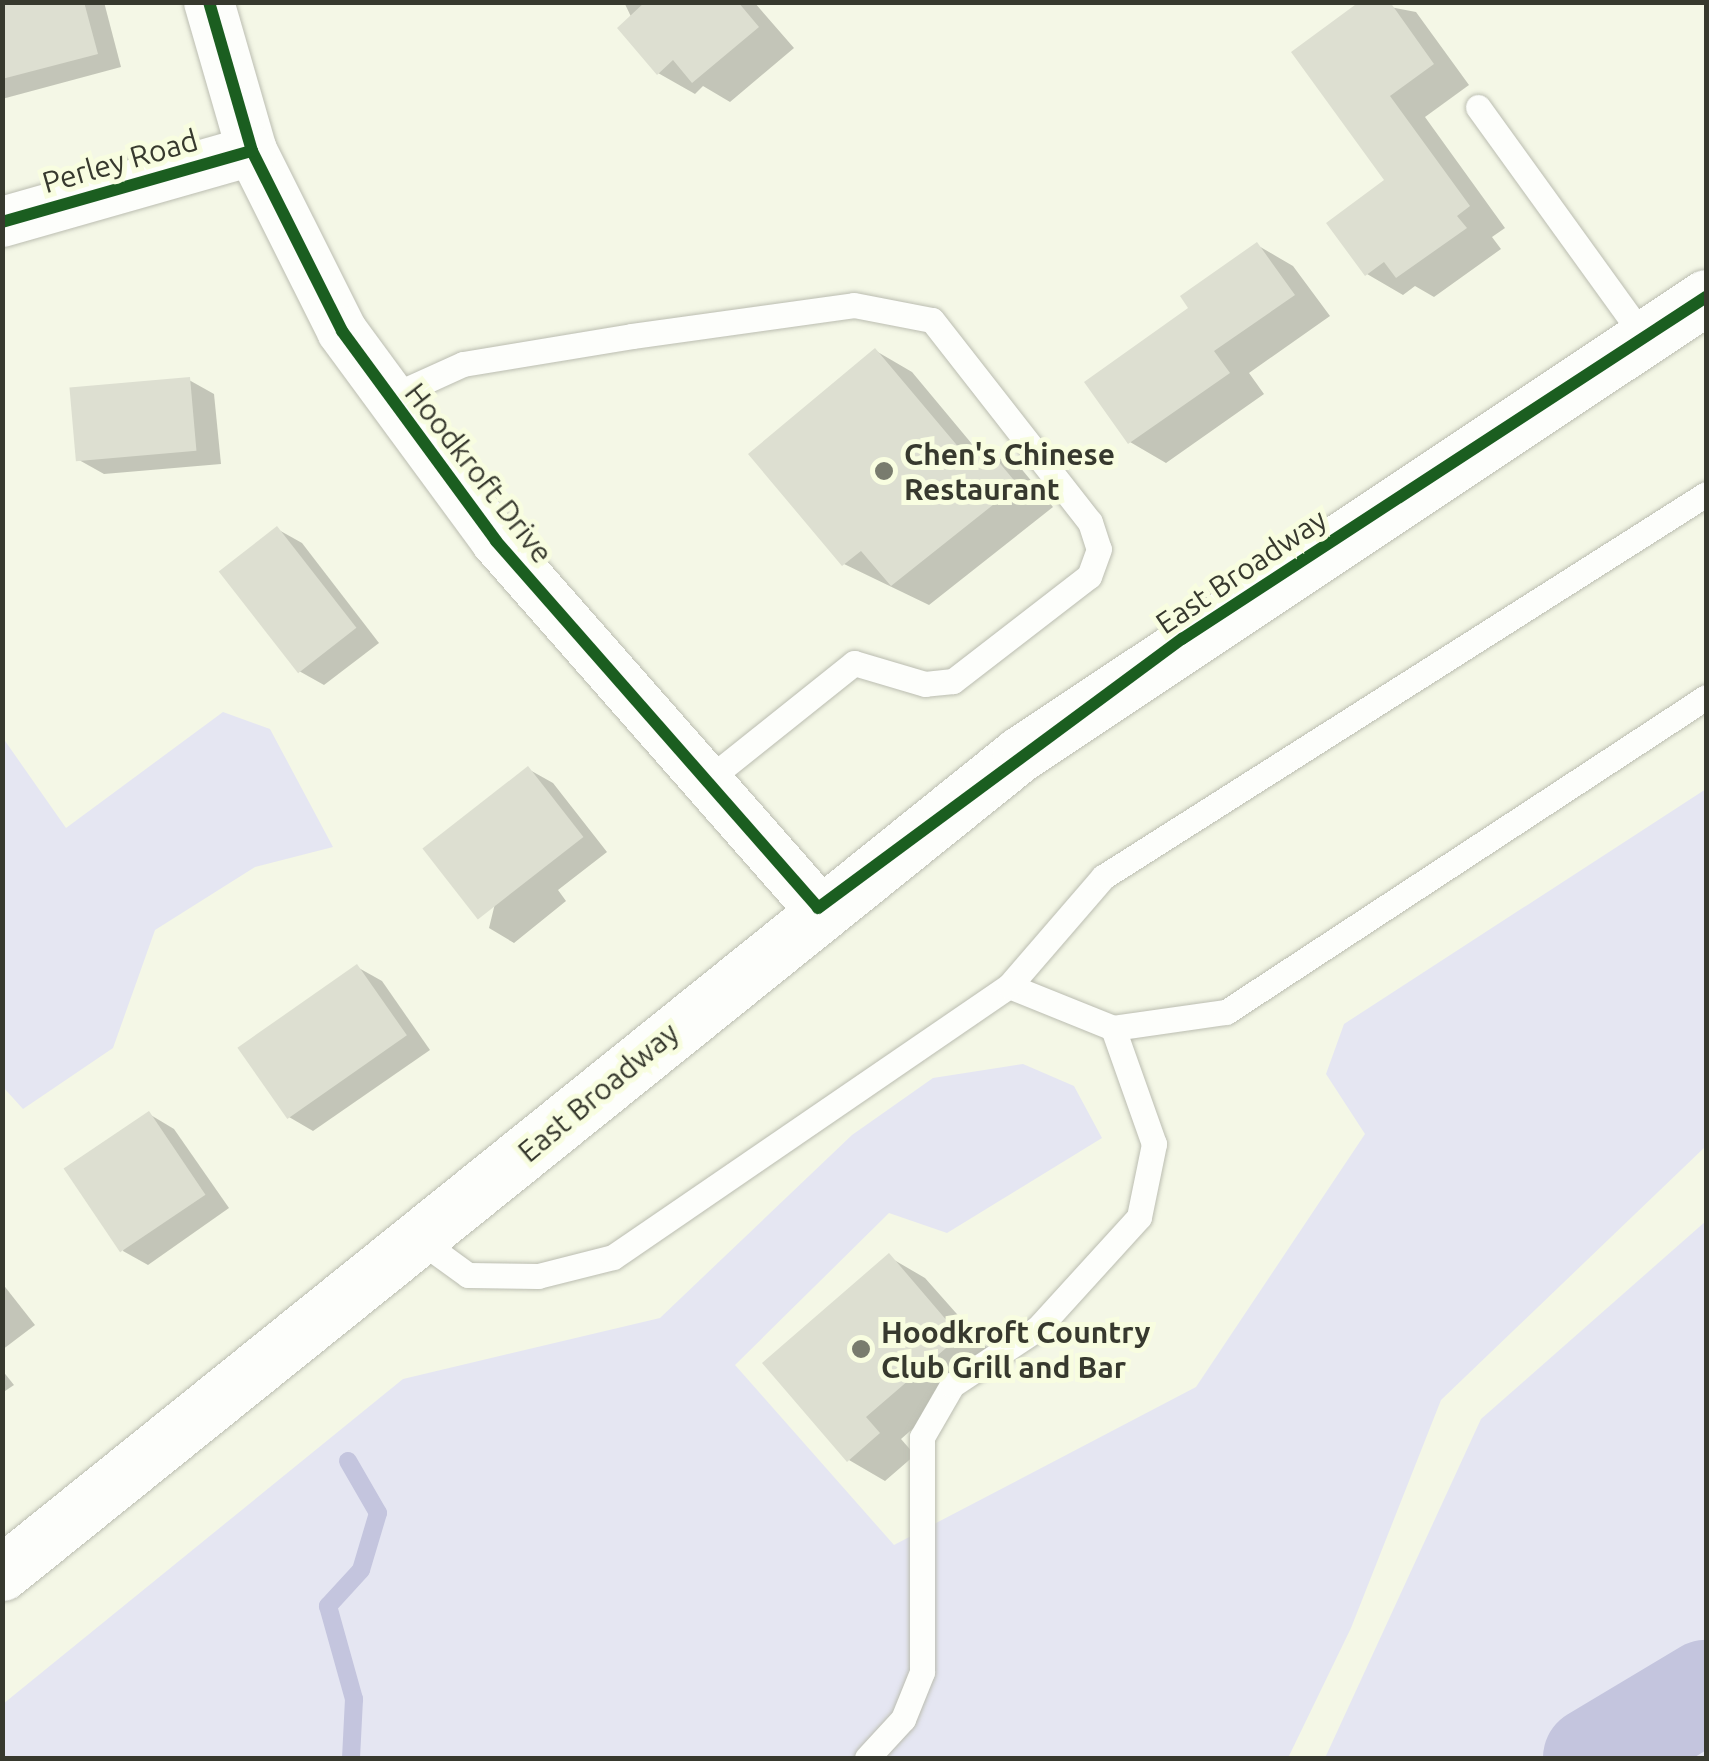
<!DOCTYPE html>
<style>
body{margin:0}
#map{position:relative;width:1709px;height:1761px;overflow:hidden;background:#f4f7e6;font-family:Ubuntu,sans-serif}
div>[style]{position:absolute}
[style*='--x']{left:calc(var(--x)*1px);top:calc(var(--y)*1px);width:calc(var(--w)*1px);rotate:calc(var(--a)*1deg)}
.green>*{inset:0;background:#e5e6f2}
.shadow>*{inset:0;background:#0003}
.stream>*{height:18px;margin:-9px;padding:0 9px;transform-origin:9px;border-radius:9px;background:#c4c5de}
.river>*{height:102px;margin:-51px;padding:0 51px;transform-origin:51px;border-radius:51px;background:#c4c5de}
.building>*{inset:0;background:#dddfd1;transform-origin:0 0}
.roads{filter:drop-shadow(0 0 2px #bbbdb1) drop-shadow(0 0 2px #bbbdb1)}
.lane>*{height:25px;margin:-12.5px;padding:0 12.5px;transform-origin:12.5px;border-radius:12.5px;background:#fdfefb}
.street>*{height:50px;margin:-25px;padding:0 25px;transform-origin:25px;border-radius:25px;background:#fdfefb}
.primary>*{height:55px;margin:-27.5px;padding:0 27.5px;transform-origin:27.5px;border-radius:27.5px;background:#fdfefb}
.cycleway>*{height:12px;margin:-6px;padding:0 6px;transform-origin:6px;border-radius:6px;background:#1b5e20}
.dots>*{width:28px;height:28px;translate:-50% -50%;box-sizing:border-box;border:5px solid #f8fde0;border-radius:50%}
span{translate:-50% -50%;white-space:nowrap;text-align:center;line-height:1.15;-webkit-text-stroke:10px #f8fde0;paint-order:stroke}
.street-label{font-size:30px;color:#37392e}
.poi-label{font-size:30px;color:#37392e;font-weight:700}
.left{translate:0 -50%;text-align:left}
.frame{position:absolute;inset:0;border:5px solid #37392e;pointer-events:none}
</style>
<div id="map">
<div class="green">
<div style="clip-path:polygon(223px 712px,270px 729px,333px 847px,255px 867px,155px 930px,113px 1048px,23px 1109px,3px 1087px,3px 738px,66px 828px)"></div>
<div style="clip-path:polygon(1706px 789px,1706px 1146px,1441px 1400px,1351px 1628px,1288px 1758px,3px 1758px,3px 1704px,403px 1379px,660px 1318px,852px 1135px,933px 1078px,1023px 1064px,1074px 1086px,1102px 1138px,947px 1233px,889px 1213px,735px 1365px,894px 1545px,1196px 1387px,1365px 1134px,1326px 1074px,1344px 1024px)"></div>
<div style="clip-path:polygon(1706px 1221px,1706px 1758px,1325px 1758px,1481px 1419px)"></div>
</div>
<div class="shadow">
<div style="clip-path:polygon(2px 2px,104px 2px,121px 67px,2px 99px)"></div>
<div style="clip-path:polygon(624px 2px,754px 2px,794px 48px,730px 102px,703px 86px,695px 94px,658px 73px)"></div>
<div style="clip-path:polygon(1364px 2px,1416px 12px,1469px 85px,1425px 117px,1505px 228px,1492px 237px,1501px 249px,1434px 297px,1415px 286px,1403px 295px,1367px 274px,1387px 181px)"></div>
<div style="clip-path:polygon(1257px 245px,1293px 266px,1330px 316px,1249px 373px,1264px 394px,1166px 463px,1130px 442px,1192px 309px)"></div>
<div style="clip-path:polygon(876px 351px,912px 372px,977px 450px,1019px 466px,1053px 507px,929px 605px,844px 564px,751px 455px)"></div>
<div style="clip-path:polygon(189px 380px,214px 394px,221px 464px,104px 474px,79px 460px)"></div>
<div style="clip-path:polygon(277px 529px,302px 543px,379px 643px,324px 685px,299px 671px)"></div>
<div style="clip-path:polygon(528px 769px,553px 783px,607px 852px,558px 890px,566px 901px,514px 943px,489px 928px)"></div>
<div style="clip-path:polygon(357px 967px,382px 981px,430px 1050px,313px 1131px,289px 1117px)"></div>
<div style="clip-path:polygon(149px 1114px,174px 1129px,229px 1208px,148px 1265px,123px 1251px)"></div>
<div style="clip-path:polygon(889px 1257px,925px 1278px,995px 1357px,901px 1439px,915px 1455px,885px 1481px,849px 1460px)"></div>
<div style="clip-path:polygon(2px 1283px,35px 1325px,2px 1350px)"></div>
<div style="clip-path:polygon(2px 1370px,14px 1385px,2px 1393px)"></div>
</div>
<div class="stream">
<div style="--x:348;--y:1461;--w:60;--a:60"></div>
<div style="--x:378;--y:1513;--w:59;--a:106.6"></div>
<div style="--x:361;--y:1570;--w:49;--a:132.5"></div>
<div style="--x:328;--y:1606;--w:97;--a:74.4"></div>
<div style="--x:354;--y:1699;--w:59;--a:92.9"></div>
</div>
<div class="river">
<div style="--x:1594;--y:1758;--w:131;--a:-30.9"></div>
</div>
<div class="building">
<div style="clip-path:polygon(2px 2px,84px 2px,98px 54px,2px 79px)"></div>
<div style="clip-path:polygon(645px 2px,738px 2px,759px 27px,692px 83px,673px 60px,657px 75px,617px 28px)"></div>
<div style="clip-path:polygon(1359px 2px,1390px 2px,1434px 64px,1390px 96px,1470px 206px,1457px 216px,1467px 228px,1396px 278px,1384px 262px,1365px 276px,1326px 223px,1384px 180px,1291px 52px)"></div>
<div style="clip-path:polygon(1257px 242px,1295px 295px,1214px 351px,1230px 373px,1128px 444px,1084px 382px,1188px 308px,1180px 296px)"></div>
<div style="clip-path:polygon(875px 348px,966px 456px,982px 442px,1018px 485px,891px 586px,861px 551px,842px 566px,748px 454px)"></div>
<div style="left:190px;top:377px;width:74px;height:121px;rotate:85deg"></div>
<div style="left:277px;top:526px;width:129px;height:74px;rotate:52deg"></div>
<div style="left:528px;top:766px;width:90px;height:134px;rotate:52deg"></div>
<div style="left:357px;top:964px;width:87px;height:146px;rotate:55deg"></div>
<div style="left:149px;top:1111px;width:101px;height:103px;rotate:56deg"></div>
<div style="clip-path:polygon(889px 1253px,960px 1336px,866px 1417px,880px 1433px,847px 1462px,762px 1363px)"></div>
</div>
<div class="roads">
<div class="lane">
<div style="--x:1478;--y:107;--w:284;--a:54.2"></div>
<div style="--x:388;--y:398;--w:82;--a:-24.4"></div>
<div style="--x:463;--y:364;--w:171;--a:-9.4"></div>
<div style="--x:632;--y:336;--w:224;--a:-7.9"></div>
<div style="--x:854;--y:305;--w:79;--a:10.9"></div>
<div style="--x:932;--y:320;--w:256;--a:52"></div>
<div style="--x:1090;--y:522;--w:28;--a:72"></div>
<div style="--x:1099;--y:549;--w:29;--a:110"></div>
<div style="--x:1089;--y:576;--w:172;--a:142.3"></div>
<div style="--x:953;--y:681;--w:28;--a:174"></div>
<div style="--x:925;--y:684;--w:74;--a:-163.5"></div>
<div style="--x:854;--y:663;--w:191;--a:141.4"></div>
<div style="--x:1009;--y:986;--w:112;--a:22"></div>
<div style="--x:1113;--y:1028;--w:114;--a:-8.1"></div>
<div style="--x:1226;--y:1012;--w:574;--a:-33.27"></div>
<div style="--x:421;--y:1241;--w:58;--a:35.9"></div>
<div style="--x:468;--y:1275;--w:70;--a:0.8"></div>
<div style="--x:538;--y:1276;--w:77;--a:-14.2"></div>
<div style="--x:613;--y:1257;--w:480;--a:-34.4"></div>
<div style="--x:1009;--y:986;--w:144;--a:-49.2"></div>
<div style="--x:1103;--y:877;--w:714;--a:-32.42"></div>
<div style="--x:867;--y:1758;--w:53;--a:-47.3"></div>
<div style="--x:903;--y:1719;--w:51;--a:-68"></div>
<div style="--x:922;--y:1672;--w:235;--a:-90"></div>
<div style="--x:922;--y:1437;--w:60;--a:-60"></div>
<div style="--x:952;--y:1385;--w:103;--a:-33.5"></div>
<div style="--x:1038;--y:1328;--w:150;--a:-47.7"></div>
<div style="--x:1139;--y:1217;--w:75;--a:-78.4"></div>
<div style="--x:1154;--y:1144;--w:123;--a:-109.5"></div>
</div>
<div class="street">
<div style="--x:209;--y:2;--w:155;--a:73.9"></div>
<div style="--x:252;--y:151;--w:201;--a:63.4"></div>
<div style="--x:342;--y:331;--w:260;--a:53.7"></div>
<div style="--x:496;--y:541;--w:488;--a:48.7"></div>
<div style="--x:2;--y:222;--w:260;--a:-15.9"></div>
</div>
<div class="primary">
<div style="--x:2;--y:1573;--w:1307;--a:-38.82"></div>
<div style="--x:1020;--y:754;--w:824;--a:-33.67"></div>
</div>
</div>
<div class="cycleway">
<div style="--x:209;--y:2;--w:155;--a:73.9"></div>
<div style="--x:252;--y:151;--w:201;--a:63.4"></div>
<div style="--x:342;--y:331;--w:260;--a:53.7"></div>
<div style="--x:496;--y:541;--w:488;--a:48.7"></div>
<div style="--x:818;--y:908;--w:453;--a:-36.5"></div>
<div style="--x:1182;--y:639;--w:626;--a:-33.13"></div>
<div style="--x:2;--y:222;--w:260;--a:-15.9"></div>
</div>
<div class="dots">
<div style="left:884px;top:471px;background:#797c6e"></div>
<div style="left:861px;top:1349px;background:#797c6e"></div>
</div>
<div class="street-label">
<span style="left:120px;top:161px;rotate:-16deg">Perley Road</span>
<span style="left:479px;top:473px;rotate:52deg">Hoodkroft Drive</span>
<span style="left:1241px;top:571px;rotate:-34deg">East Broadway</span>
<span style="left:598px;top:1092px;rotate:-40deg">East Broadway</span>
</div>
<div class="poi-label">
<span class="left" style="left:904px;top:471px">Chen's Chinese<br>Restaurant</span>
<span class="left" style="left:881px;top:1349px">Hoodkroft Country<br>Club Grill and Bar</span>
</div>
<div class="frame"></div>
</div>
